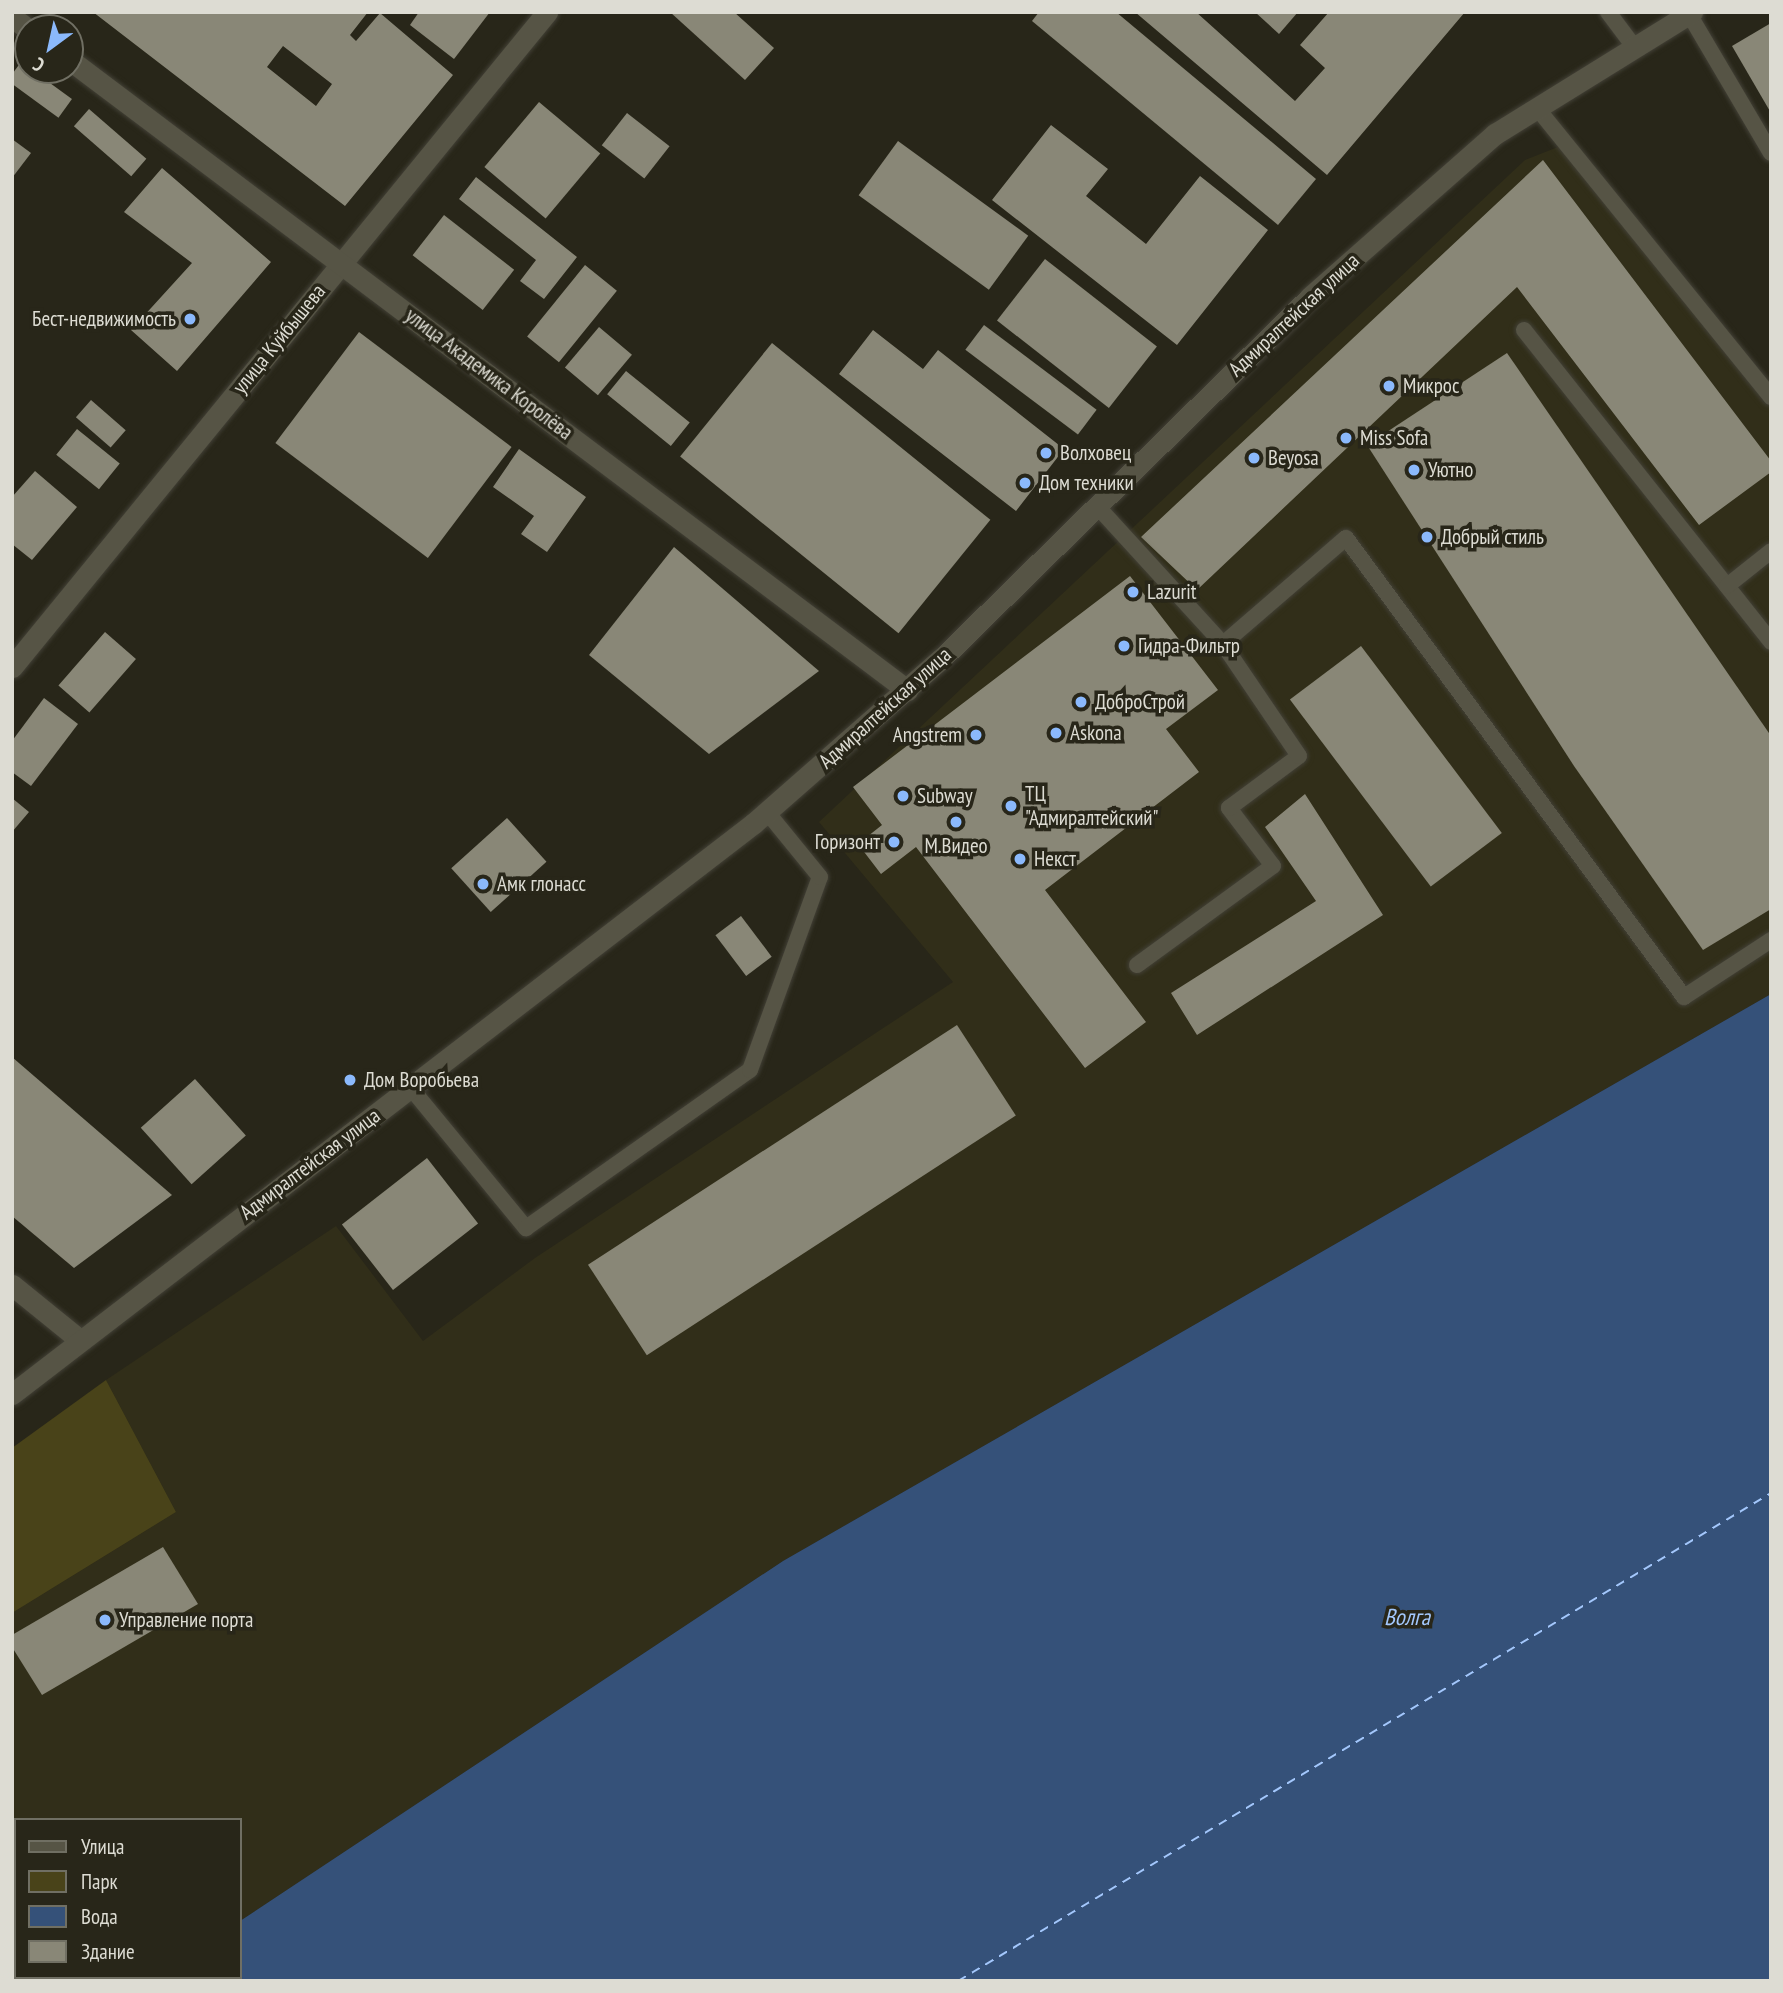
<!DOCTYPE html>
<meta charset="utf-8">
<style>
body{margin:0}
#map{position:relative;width:1783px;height:1993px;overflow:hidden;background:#282619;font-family:"PT Sans Narrow",sans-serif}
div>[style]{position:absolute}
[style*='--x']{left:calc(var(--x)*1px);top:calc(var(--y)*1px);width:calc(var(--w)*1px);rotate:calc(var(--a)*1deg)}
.built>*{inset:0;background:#312e19}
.green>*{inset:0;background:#494319}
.water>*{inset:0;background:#355179}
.ferry>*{height:2px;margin-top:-1px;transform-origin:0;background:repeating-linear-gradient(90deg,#a3c7fc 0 9px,transparent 0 16px)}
.building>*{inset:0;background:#898777;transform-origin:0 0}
.roads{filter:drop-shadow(0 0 2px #424036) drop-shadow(0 0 2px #424036)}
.lane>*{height:16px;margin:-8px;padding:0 8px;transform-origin:8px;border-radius:8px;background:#565445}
.street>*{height:21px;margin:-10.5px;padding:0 10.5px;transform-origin:10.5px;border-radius:10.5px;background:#565445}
.secondary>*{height:21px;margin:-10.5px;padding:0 10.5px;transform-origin:10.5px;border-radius:10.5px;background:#565445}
.dots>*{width:19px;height:19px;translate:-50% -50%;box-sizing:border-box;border:4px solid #282619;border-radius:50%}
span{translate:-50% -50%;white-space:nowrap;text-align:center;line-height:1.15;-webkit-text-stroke:7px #282619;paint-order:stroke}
.street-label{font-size:21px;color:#dddcd3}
.poi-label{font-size:21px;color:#dddcd3}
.right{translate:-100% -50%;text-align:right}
.left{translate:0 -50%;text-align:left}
.water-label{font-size:23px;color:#a3c7fc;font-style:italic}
.frame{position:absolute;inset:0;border:14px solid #dddcd3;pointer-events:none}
.legend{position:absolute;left:14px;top:1818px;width:228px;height:161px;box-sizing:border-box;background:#282619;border:2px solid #706f63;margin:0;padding:9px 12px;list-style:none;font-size:21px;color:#dddcd3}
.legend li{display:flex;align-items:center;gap:14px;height:35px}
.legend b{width:35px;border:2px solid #706f63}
.north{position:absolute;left:14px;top:14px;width:70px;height:70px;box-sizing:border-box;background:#282619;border:2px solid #706f63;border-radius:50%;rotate:213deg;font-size:19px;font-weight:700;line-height:28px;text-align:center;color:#dddcd3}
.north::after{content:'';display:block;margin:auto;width:24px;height:32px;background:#8bb9fc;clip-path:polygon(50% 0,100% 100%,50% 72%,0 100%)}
</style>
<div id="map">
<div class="built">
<div style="clip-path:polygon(1563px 145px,1771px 401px,1771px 994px,783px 1561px,240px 1921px,240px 1820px,16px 1820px,16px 1977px,158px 1977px,12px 1981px,12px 1613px,176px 1512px,106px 1380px,336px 1226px,423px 1341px,535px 1258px,953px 982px,819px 822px,1525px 160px)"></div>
</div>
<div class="green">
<div style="clip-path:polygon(106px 1380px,176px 1512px,12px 1613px,12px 1448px)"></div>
</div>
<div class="water">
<div style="clip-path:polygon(1771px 994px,1771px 1981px,153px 1981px,240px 1977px,240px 1921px,783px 1561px)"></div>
</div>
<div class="ferry">
<div style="--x:958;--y:1981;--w:948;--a:-30.97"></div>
</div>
<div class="building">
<div style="clip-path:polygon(evenodd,93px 12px,368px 12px,350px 35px,356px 41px,380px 13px,453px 75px,345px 206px,93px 12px,283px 46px,332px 84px,316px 106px,267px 67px,283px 46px)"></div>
<div style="clip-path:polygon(419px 12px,490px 12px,454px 59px,410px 25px)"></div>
<div style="clip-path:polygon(670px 12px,734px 12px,774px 48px,745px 80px)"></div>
<div style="clip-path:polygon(1039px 12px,1116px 12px,1316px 179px,1278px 225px,1032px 21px)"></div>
<div style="clip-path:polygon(1135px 12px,1196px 12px,1295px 101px,1325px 68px,1300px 45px,1329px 12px,1465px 12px,1327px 175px)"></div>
<div style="clip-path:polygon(1255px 12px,1298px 12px,1279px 34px)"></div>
<div style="clip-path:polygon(1771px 23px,1771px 113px,1732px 46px)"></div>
<div style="left:21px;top:62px;width:63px;height:23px;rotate:36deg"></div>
<div style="left:539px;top:102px;width:80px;height:85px;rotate:40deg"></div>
<div style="left:89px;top:109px;width:76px;height:23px;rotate:41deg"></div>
<div style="left:627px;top:113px;width:54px;height:41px;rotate:38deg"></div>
<div style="clip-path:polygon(1051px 125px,1108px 169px,1086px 196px,1146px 244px,1200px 176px,1268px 230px,1177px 345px,992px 200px)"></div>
<div style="clip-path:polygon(12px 139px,31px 153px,12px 178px)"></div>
<div style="left:898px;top:141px;width:161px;height:67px;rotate:36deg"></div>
<div style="clip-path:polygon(1543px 160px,1771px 461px,1771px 472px,1699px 525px,1517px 287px,1197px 590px,1141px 537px)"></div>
<div style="clip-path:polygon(162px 168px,271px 262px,177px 371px,131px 330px,192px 263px,124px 212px)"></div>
<div style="clip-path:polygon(476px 177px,577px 257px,544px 299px,520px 281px,536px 260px,459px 199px)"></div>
<div style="left:444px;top:215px;width:89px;height:51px;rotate:38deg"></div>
<div style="left:1045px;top:259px;width:142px;height:78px;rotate:38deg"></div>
<div style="left:585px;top:265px;width:41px;height:92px;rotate:39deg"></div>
<div style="left:984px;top:325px;width:141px;height:31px;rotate:37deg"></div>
<div style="left:599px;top:327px;width:43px;height:53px;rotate:40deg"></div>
<div style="clip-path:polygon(873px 330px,923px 369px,938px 350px,1064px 449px,1016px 511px,839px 374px)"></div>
<div style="left:359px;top:332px;width:191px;height:139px;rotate:37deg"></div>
<div style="left:772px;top:343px;width:281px;height:146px;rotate:39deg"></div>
<div style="clip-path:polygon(1507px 353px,1771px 736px,1771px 909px,1703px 950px,1574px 766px,1367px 445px)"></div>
<div style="left:626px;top:371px;width:82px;height:30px;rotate:39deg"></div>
<div style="left:91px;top:400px;width:46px;height:23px;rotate:41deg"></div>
<div style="left:77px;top:429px;width:55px;height:33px;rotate:39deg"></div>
<div style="clip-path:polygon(519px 449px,586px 497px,547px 552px,521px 534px,534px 516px,493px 487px)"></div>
<div style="clip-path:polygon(35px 471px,77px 507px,32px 560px,12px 544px,12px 497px)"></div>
<div style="clip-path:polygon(674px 547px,819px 671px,709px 754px,589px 655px)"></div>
<div style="clip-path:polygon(1130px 576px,1218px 690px,1166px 729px,1199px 772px,1045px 890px,1146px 1022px,1085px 1068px,916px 847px,881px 874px,858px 844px,882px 825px,853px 787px)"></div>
<div style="left:105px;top:632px;width:41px;height:71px;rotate:41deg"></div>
<div style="left:1361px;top:646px;width:234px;height:89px;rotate:53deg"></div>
<div style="clip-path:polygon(44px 698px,78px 724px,31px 786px,12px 772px,12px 741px)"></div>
<div style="clip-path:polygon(1305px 794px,1383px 915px,1197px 1035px,1171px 993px,1316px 901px,1265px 827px)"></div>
<div style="clip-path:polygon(12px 798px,29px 812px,12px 832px)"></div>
<div style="left:507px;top:818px;width:59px;height:75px;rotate:48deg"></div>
<div style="left:741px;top:916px;width:51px;height:32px;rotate:53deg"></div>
<div style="left:957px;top:1025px;width:108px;height:440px;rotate:57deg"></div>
<div style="clip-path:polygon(12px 1057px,172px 1195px,74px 1268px,12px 1216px)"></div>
<div style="left:195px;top:1079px;width:76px;height:73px;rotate:48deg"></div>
<div style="left:427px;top:1158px;width:83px;height:108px;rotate:52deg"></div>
<div style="clip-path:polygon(163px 1547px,198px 1604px,42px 1695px,12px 1647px,12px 1635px)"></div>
</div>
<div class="roads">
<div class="lane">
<div style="--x:1608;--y:12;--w:45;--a:53.1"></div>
<div style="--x:1689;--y:14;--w:161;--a:59.5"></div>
<div style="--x:1537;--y:108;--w:372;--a:51"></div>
<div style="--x:1524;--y:330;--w:398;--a:51.6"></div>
<div style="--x:1097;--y:506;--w:187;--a:47.6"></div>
<div style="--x:1223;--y:644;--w:162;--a:-40.8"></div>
<div style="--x:1346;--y:538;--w:570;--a:53.63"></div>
<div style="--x:1684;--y:997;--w:104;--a:-33.2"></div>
<div style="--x:1727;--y:586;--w:56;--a:-38.5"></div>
<div style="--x:1137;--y:965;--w:168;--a:-36.1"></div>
<div style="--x:1273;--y:866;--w:73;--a:-127.2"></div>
<div style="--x:1229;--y:808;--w:87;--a:-36.6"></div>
<div style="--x:1299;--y:756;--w:135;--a:-124.2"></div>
<div style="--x:410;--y:1087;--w:183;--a:50.6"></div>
<div style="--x:526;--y:1228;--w:274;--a:-35.2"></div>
<div style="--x:750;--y:1070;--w:205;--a:-70.1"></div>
<div style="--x:820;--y:877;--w:84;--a:-129.2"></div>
</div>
<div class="street">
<div style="--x:12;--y:667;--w:846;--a:-50.76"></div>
<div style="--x:12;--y:1285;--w:87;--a:39"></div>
</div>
<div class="secondary">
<div style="--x:12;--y:17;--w:20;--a:37"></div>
<div style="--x:70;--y:60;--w:1048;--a:36.97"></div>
<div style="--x:12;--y:1394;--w:936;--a:-37.58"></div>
<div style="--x:754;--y:823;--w:249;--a:-41.3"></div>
<div style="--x:941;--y:659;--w:517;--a:-44.45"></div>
<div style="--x:1310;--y:297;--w:247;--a:-41.4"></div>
<div style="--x:1495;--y:134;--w:232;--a:-31.8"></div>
</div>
</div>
<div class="dots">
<div style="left:190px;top:319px;background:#8bb9fc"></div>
<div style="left:1389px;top:386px;background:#8bb9fc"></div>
<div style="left:1346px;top:438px;background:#8bb9fc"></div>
<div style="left:1046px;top:453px;background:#8bb9fc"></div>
<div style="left:1254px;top:458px;background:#8bb9fc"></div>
<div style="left:1414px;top:470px;background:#8bb9fc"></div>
<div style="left:1025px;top:483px;background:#8bb9fc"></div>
<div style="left:1427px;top:537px;background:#8bb9fc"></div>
<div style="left:1133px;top:592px;background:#8bb9fc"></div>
<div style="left:1124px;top:646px;background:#8bb9fc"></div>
<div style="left:1081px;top:702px;background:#8bb9fc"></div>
<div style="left:1056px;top:733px;background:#8bb9fc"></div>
<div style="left:976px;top:735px;background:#8bb9fc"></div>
<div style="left:903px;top:796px;background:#8bb9fc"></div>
<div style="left:1011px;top:806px;background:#8bb9fc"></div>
<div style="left:956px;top:822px;background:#8bb9fc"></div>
<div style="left:894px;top:842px;background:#8bb9fc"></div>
<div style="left:1020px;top:859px;background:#8bb9fc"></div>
<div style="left:483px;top:884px;background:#8bb9fc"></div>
<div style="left:350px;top:1080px;background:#8bb9fc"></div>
<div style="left:105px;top:1620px;background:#8bb9fc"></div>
</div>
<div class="street-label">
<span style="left:1294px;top:315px;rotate:-43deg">Адмиралтейская улица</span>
<span style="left:279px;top:339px;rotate:-51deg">улица Куйбышева</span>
<span style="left:489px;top:374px;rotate:37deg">улица Академика Королёва</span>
<span style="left:885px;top:708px;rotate:-42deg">Адмиралтейская улица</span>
<span style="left:310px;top:1164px;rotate:-37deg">Адмиралтейская улица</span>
</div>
<div class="poi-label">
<span class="right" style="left:176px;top:319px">Бест-недвижимость</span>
<span class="left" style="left:1403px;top:386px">Микрос</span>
<span class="left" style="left:1360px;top:438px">Miss Sofa</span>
<span class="left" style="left:1060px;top:453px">Волховец</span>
<span class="left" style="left:1268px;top:458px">Beyosa</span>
<span class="left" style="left:1428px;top:470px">Уютно</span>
<span class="left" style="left:1039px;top:483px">Дом техники</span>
<span class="left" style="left:1441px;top:537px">Добрый стиль</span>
<span class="left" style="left:1147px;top:592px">Lazurit</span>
<span class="left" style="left:1138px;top:646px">Гидра-Фильтр</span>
<span class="left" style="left:1095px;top:702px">ДоброСтрой</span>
<span class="left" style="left:1070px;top:733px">Askona</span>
<span class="right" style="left:962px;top:735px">Angstrem</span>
<span class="left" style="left:1025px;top:806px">ТЦ<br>"Адмиралтейский"</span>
<span class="left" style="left:917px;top:796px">Subway</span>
<span class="right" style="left:880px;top:842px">Горизонт</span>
<span style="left:956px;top:846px">М.Видео</span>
<span class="left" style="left:1034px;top:859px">Некст</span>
<span class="left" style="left:497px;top:884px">Амк глонасс</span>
<span class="left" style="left:364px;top:1080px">Дом Воробьева</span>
<span class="left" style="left:119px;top:1620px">Управление порта</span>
</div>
<div class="water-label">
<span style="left:1407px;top:1617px">Волга</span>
</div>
<div class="frame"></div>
<ul class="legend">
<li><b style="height:9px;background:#565445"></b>Улица</li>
<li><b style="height:19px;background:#494319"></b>Парк</li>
<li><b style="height:19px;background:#355179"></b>Вода</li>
<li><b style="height:19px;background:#898777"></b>Здание</li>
</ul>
<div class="north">С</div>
</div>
